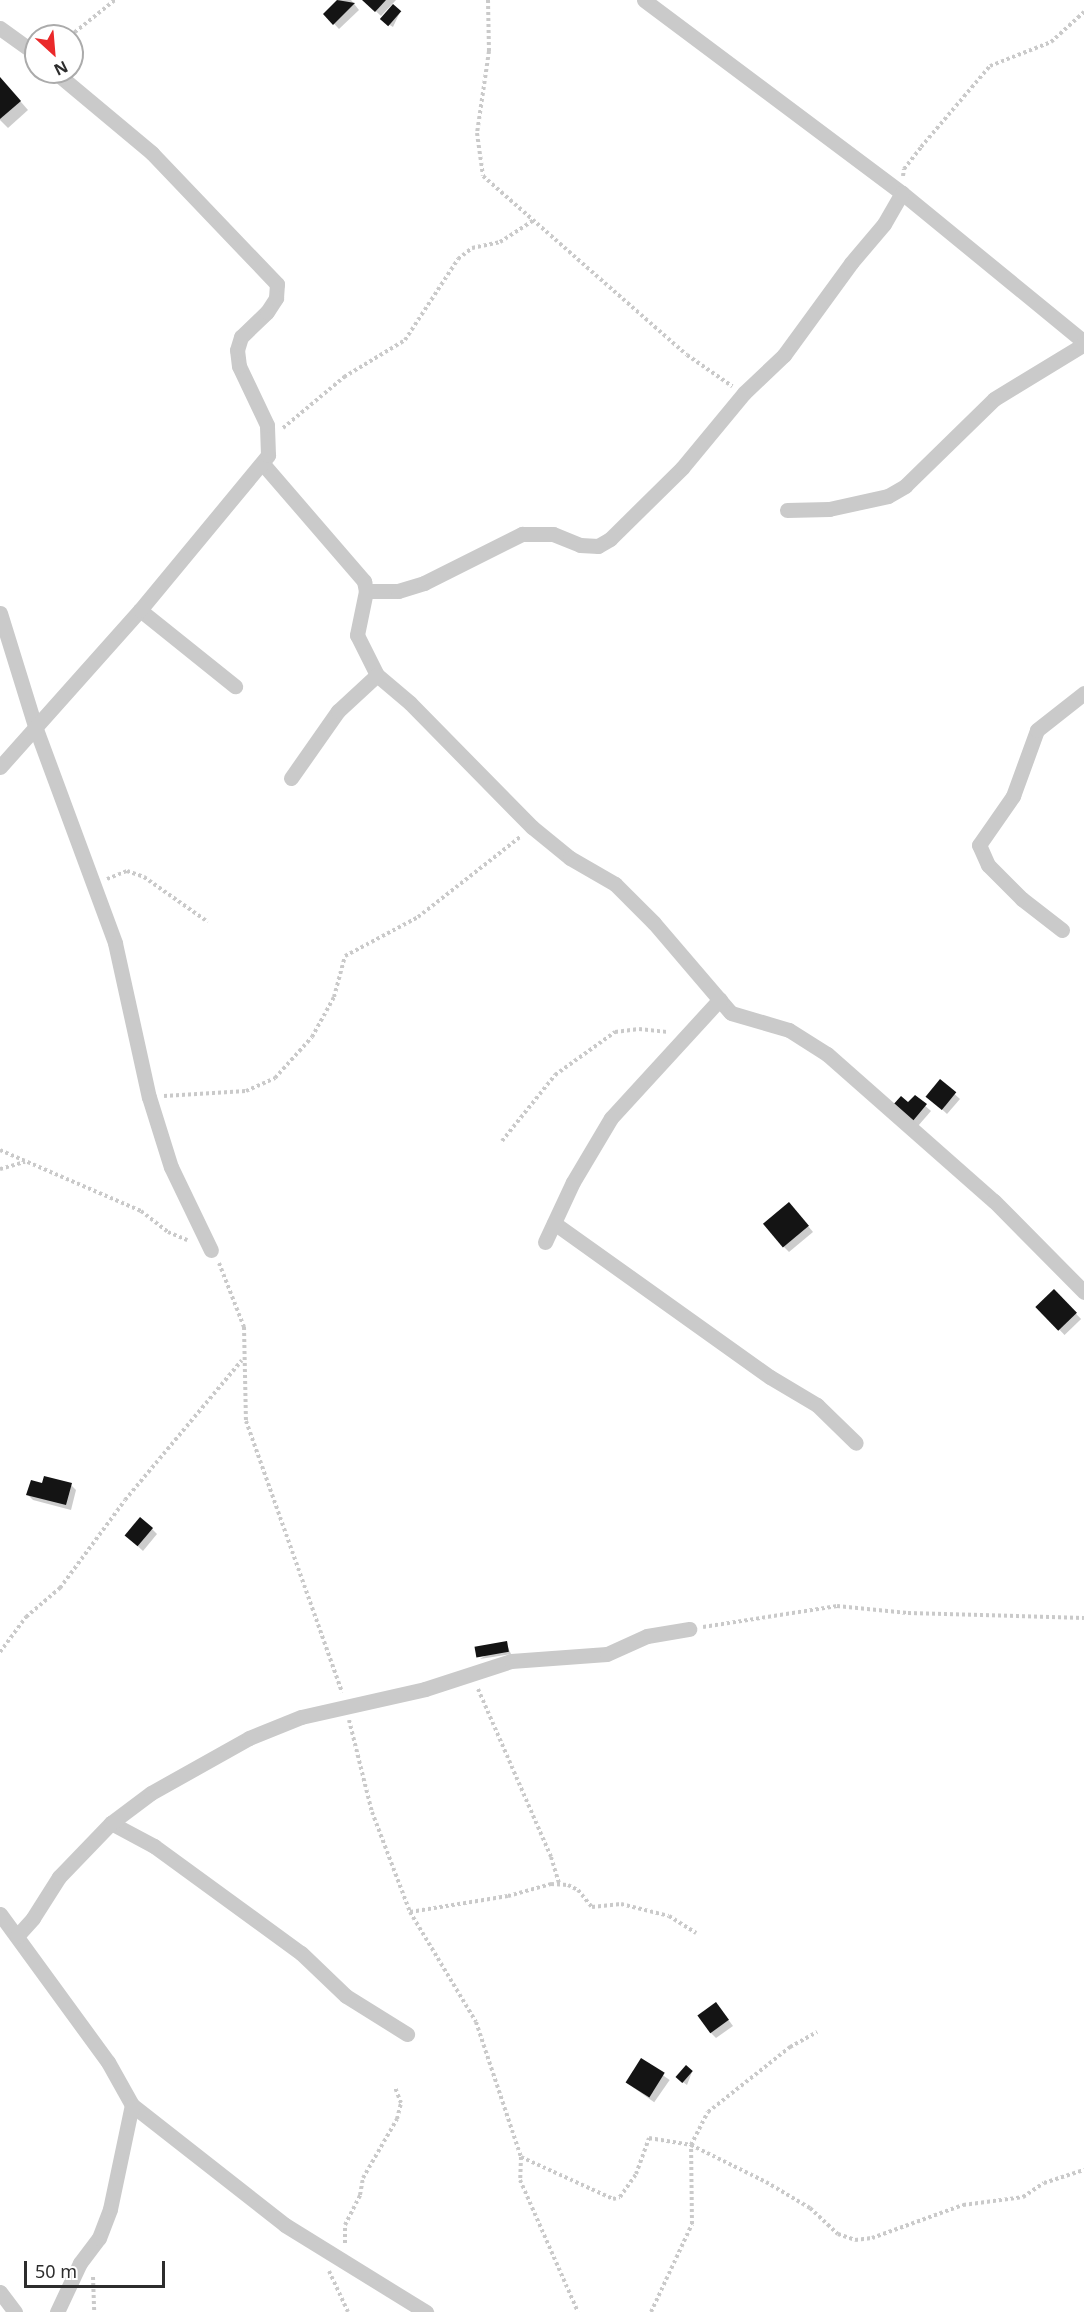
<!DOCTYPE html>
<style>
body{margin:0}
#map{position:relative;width:1084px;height:2312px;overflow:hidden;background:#fff;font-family:"Noto Sans",sans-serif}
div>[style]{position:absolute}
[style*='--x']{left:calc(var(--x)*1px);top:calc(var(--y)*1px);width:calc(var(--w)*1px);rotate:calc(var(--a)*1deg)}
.shadow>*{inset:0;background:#0003;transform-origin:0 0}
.building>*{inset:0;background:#141414;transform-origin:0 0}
.path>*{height:4px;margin-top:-2px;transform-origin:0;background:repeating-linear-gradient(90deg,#cacaca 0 3px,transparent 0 6px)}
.street>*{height:15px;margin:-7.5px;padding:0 7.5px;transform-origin:7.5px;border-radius:7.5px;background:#cacaca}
span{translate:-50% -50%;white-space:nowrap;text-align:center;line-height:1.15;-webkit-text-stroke:6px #fff;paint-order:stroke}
.north{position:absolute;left:24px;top:24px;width:60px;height:60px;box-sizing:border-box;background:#fff;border:2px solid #ababab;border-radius:50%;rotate:154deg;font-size:16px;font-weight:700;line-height:24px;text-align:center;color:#2d2d2d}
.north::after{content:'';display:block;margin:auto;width:21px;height:27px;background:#ea292a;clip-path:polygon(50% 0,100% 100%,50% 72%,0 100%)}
.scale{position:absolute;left:24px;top:2261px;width:141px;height:27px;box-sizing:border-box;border:3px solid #2d2d2d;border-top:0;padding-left:8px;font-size:18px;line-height:21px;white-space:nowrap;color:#2d2d2d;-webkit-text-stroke:4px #fff;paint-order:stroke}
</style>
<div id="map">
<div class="shadow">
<div style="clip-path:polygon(339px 0,351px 0,359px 10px,339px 29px,325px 14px)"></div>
<div style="clip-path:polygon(364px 0,396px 0,381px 16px)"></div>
<div style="clip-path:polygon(400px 12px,393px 27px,385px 22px)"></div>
<div style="clip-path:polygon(0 78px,28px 110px,8px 128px,0 120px)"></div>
<div style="clip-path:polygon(940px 1081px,960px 1099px,947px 1114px,933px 1101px)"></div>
<div style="clip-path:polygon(915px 1097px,931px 1111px,918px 1126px,899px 1111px)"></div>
<div style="clip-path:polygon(794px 1209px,813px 1232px,789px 1252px,784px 1247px)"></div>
<div style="left:1054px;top:1291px;width:39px;height:23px;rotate:46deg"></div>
<div style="clip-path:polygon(44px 1485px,71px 1485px,76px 1490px,71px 1510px,33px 1500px,28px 1495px)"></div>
<div style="clip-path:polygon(152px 1529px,157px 1534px,143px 1551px,131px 1540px)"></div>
<div style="clip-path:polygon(506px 1643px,511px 1654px,480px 1659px)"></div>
<div style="clip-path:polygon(716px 2003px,733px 2026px,716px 2038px,711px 2033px)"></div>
<div style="left:641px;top:2060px;width:35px;height:27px;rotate:35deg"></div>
<div style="clip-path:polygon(692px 2072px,687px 2085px,680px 2080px)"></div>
</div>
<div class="building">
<div style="clip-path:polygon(337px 0,355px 3px,333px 25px,323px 14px)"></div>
<div style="clip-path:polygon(362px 0,386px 0,375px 12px)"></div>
<div style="left:393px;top:4px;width:11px;height:20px;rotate:41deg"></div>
<div style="clip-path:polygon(0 77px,21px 101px,0 119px)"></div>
<div style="left:940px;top:1079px;width:21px;height:23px;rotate:39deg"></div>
<div style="clip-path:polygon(915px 1095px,927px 1104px,912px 1122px,892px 1106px,901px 1096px,908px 1102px)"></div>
<div style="left:789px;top:1202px;width:31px;height:34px;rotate:50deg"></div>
<div style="left:1054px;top:1289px;width:33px;height:26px;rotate:46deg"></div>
<div style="clip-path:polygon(44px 1476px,72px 1483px,66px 1505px,26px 1495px,31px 1480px,42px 1483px)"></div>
<div style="left:140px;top:1517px;width:17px;height:24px;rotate:40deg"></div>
<div style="left:507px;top:1641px;width:11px;height:33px;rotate:80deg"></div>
<div style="left:716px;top:2002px;width:22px;height:23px;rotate:54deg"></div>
<div style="left:641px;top:2058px;width:28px;height:29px;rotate:32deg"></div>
<div style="left:686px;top:2065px;width:9px;height:16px;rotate:41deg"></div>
</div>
<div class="path">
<div style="--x:488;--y:0;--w:51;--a:88.9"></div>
<div style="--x:489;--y:51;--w:83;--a:98.3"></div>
<div style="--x:477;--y:133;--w:43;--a:82.1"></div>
<div style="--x:483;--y:176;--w:271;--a:41.3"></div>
<div style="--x:687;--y:355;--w:55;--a:34.6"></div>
<div style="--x:70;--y:36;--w:58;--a:-38.7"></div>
<div style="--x:903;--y:176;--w:7;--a:-82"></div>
<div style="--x:904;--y:169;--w:28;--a:-52"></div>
<div style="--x:921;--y:147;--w:106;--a:-49.6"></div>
<div style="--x:990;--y:66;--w:66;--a:-21.5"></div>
<div style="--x:1051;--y:42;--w:45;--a:-42.3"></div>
<div style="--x:283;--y:428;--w:80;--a:-39.9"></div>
<div style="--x:344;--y:377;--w:71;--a:-31.2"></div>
<div style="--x:405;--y:340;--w:97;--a:-56.8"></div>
<div style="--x:458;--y:259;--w:18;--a:-38"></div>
<div style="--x:472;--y:248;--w:29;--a:-12"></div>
<div style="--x:500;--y:242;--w:40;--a:-32.9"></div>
<div style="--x:107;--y:879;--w:22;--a:-22"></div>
<div style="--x:127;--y:871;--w:18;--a:19"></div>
<div style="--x:144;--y:877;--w:78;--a:35.1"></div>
<div style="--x:164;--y:1096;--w:82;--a:-3.5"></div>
<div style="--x:246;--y:1091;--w:32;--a:-24"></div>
<div style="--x:275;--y:1078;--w:55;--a:-47.9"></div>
<div style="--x:312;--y:1037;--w:46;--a:-61.2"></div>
<div style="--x:334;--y:997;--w:42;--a:-75"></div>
<div style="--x:345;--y:956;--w:83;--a:-28.1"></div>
<div style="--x:418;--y:917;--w:130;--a:-38.1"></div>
<div style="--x:502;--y:1141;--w:85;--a:-51.2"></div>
<div style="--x:555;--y:1075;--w:74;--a:-35.6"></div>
<div style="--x:615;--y:1032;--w:24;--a:-7"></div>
<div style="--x:639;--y:1029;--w:30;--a:6"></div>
<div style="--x:0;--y:1150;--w:154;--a:23.4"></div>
<div style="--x:141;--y:1211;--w:34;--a:38"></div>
<div style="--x:168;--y:1232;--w:21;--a:23"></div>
<div style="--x:0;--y:1169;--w:26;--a:-16"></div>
<div style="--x:219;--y:1263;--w:69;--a:68.7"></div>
<div style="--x:244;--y:1327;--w:94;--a:88.8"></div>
<div style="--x:246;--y:1421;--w:288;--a:70.5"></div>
<div style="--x:703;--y:1627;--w:136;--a:-8.9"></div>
<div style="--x:837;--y:1606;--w:71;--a:5.6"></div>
<div style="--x:908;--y:1613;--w:176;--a:1.6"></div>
<div style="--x:0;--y:1652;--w:44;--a:-53.4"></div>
<div style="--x:26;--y:1617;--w:45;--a:-40.5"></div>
<div style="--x:60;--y:1588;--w:109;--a:-53.5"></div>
<div style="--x:125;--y:1500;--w:182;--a:-50.1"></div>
<div style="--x:478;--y:1689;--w:183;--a:66.5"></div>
<div style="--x:551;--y:1857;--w:28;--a:73"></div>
<div style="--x:349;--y:1720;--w:95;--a:76"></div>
<div style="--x:372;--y:1812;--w:107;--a:69.2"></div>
<div style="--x:410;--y:1912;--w:128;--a:59"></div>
<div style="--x:476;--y:2022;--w:142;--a:71.6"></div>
<div style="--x:521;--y:2157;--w:23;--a:92"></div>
<div style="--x:520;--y:2180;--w:144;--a:66.3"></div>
<div style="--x:410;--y:1912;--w:99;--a:-9.3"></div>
<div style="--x:508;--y:1896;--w:45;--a:-15.6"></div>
<div style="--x:551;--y:1884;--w:17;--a:3"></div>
<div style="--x:568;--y:1885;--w:11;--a:27"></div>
<div style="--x:578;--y:1890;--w:22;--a:51"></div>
<div style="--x:592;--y:1907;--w:29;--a:-6"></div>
<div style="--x:621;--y:1904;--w:49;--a:14"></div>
<div style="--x:669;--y:1916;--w:32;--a:32"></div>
<div style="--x:521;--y:2157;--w:101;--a:24.5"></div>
<div style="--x:613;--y:2199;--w:7;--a:-16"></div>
<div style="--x:620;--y:2197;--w:28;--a:-55"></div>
<div style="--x:636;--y:2174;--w:38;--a:-70"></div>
<div style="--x:649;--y:2138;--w:43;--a:9.5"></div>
<div style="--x:691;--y:2145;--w:37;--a:-63"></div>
<div style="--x:708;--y:2112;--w:105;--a:-38.4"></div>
<div style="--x:790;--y:2047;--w:31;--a:-29"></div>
<div style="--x:345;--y:2243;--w:18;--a:-90"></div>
<div style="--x:345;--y:2225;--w:34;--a:-63"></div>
<div style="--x:360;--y:2195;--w:17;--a:-80"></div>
<div style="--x:363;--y:2178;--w:68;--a:-60"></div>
<div style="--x:397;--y:2119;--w:16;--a:-76"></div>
<div style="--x:401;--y:2103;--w:17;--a:-111"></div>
<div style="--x:329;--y:2271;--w:45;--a:65.1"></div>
<div style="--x:93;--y:2277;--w:35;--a:88"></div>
<div style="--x:651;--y:2312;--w:97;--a:-65"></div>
<div style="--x:692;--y:2224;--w:79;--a:-90.7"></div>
<div style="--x:691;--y:2145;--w:84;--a:26.3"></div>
<div style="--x:766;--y:2182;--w:51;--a:30.6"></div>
<div style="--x:810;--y:2208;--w:38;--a:43"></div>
<div style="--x:838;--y:2234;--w:18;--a:19"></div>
<div style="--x:855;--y:2240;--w:17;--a:-7"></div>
<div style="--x:872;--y:2238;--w:97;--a:-19.9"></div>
<div style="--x:963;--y:2205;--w:61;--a:-7.6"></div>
<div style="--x:1023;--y:2197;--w:25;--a:-34"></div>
<div style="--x:1044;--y:2183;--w:42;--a:-18"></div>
</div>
<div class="street">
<div style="--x:644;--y:0;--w:322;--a:36.8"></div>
<div style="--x:902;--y:193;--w:235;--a:39.3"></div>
<div style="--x:0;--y:28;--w:44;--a:35.8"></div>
<div style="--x:263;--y:464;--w:155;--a:49.2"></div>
<div style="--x:364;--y:581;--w:10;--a:79"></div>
<div style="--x:366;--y:591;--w:45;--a:101.6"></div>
<div style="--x:357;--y:635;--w:45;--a:63.4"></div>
<div style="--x:377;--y:675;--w:43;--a:40.3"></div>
<div style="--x:410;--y:703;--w:174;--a:45.5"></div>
<div style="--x:532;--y:827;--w:49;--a:39.2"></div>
<div style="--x:570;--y:858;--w:52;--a:30"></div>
<div style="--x:615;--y:884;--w:55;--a:45"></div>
<div style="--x:654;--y:923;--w:118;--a:49.5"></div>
<div style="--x:731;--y:1013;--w:60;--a:16.3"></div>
<div style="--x:789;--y:1030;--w:45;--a:32.3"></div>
<div style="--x:827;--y:1054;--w:222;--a:41.4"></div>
<div style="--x:994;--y:1201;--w:128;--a:45.3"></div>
<div style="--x:787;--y:510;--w:42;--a:-1.4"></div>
<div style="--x:829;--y:509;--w:60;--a:-12.4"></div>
<div style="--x:888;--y:496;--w:20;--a:-30"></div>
<div style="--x:905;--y:486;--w:124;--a:-44.3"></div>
<div style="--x:994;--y:399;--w:105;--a:-31.4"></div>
<div style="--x:366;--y:591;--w:32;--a:0"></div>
<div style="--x:398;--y:591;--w:27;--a:-17"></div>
<div style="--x:424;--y:583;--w:110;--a:-26.6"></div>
<div style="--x:522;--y:534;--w:31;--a:0"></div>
<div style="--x:553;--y:534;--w:29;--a:22"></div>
<div style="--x:580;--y:545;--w:18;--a:3"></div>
<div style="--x:598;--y:546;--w:14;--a:-30"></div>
<div style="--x:610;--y:539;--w:101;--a:-44.6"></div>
<div style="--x:682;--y:468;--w:97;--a:-50.4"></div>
<div style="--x:744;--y:393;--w:55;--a:-43.5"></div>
<div style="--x:784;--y:355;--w:114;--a:-53.9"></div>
<div style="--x:851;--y:263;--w:51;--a:-49.8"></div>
<div style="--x:884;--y:224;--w:36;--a:-60"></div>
<div style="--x:140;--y:610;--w:122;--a:38.7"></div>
<div style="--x:0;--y:613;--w:121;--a:72.8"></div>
<div style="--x:36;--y:729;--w:228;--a:69.7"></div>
<div style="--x:115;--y:943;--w:158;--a:77.6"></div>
<div style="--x:149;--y:1097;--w:73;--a:72.6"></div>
<div style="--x:171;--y:1167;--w:92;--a:64.3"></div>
<div style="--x:0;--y:767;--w:210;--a:-48.3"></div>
<div style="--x:140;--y:610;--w:201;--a:-50.4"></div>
<div style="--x:268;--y:455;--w:30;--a:-92"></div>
<div style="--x:267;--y:425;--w:65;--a:-115.4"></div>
<div style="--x:239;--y:366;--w:16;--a:-97"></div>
<div style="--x:237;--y:350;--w:14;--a:-73"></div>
<div style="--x:241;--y:337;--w:36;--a:-44"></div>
<div style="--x:267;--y:312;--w:17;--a:-57"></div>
<div style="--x:276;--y:298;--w:14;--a:-86"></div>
<div style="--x:277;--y:284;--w:181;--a:-133.7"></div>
<div style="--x:152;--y:153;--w:126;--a:-140.1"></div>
<div style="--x:291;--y:778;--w:82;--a:-55"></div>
<div style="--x:338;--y:711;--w:53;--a:-42.7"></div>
<div style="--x:1062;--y:930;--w:51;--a:-142.2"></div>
<div style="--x:1022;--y:899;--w:48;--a:-135"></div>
<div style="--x:988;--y:865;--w:22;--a:-114"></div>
<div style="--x:979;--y:845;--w:60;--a:-55.2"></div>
<div style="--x:1013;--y:796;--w:70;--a:-70"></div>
<div style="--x:1037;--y:730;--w:60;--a:-38.2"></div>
<div style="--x:554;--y:1223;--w:265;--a:35.5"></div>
<div style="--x:770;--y:1377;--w:55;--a:30.8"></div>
<div style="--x:817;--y:1405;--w:54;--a:44.3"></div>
<div style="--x:545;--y:1242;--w:66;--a:-65"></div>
<div style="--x:573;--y:1182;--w:74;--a:-59.3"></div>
<div style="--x:611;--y:1118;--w:161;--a:-47.5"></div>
<div style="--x:111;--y:1823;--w:49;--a:28.1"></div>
<div style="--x:154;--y:1846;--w:182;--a:36.1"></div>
<div style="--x:301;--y:1953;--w:62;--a:43.7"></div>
<div style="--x:346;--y:1996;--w:72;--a:31.9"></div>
<div style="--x:0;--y:1914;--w:183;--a:53.9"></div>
<div style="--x:108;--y:2062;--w:49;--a:60.8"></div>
<div style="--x:132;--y:2105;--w:194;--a:38.1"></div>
<div style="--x:285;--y:2225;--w:166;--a:31.7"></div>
<div style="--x:17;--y:1936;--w:24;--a:-48"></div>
<div style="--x:33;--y:1918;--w:49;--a:-57.6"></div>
<div style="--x:59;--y:1877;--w:75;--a:-46.1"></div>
<div style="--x:111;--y:1823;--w:50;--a:-36.9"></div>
<div style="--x:151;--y:1793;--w:112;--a:-29.3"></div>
<div style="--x:249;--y:1738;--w:56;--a:-22"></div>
<div style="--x:301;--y:1717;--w:127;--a:-12.7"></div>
<div style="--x:425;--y:1689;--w:90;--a:-18"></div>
<div style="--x:511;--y:1661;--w:96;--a:-4.2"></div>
<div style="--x:607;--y:1654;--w:44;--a:-24.2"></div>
<div style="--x:647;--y:1636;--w:43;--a:-9.5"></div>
<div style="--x:0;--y:2292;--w:25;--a:53"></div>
<div style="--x:57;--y:2312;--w:54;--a:-64.9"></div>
<div style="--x:80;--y:2263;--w:31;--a:-53"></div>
<div style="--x:99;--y:2238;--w:31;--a:-69"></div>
<div style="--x:110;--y:2209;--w:106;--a:-78.1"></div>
</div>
<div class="north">N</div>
<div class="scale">50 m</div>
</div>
